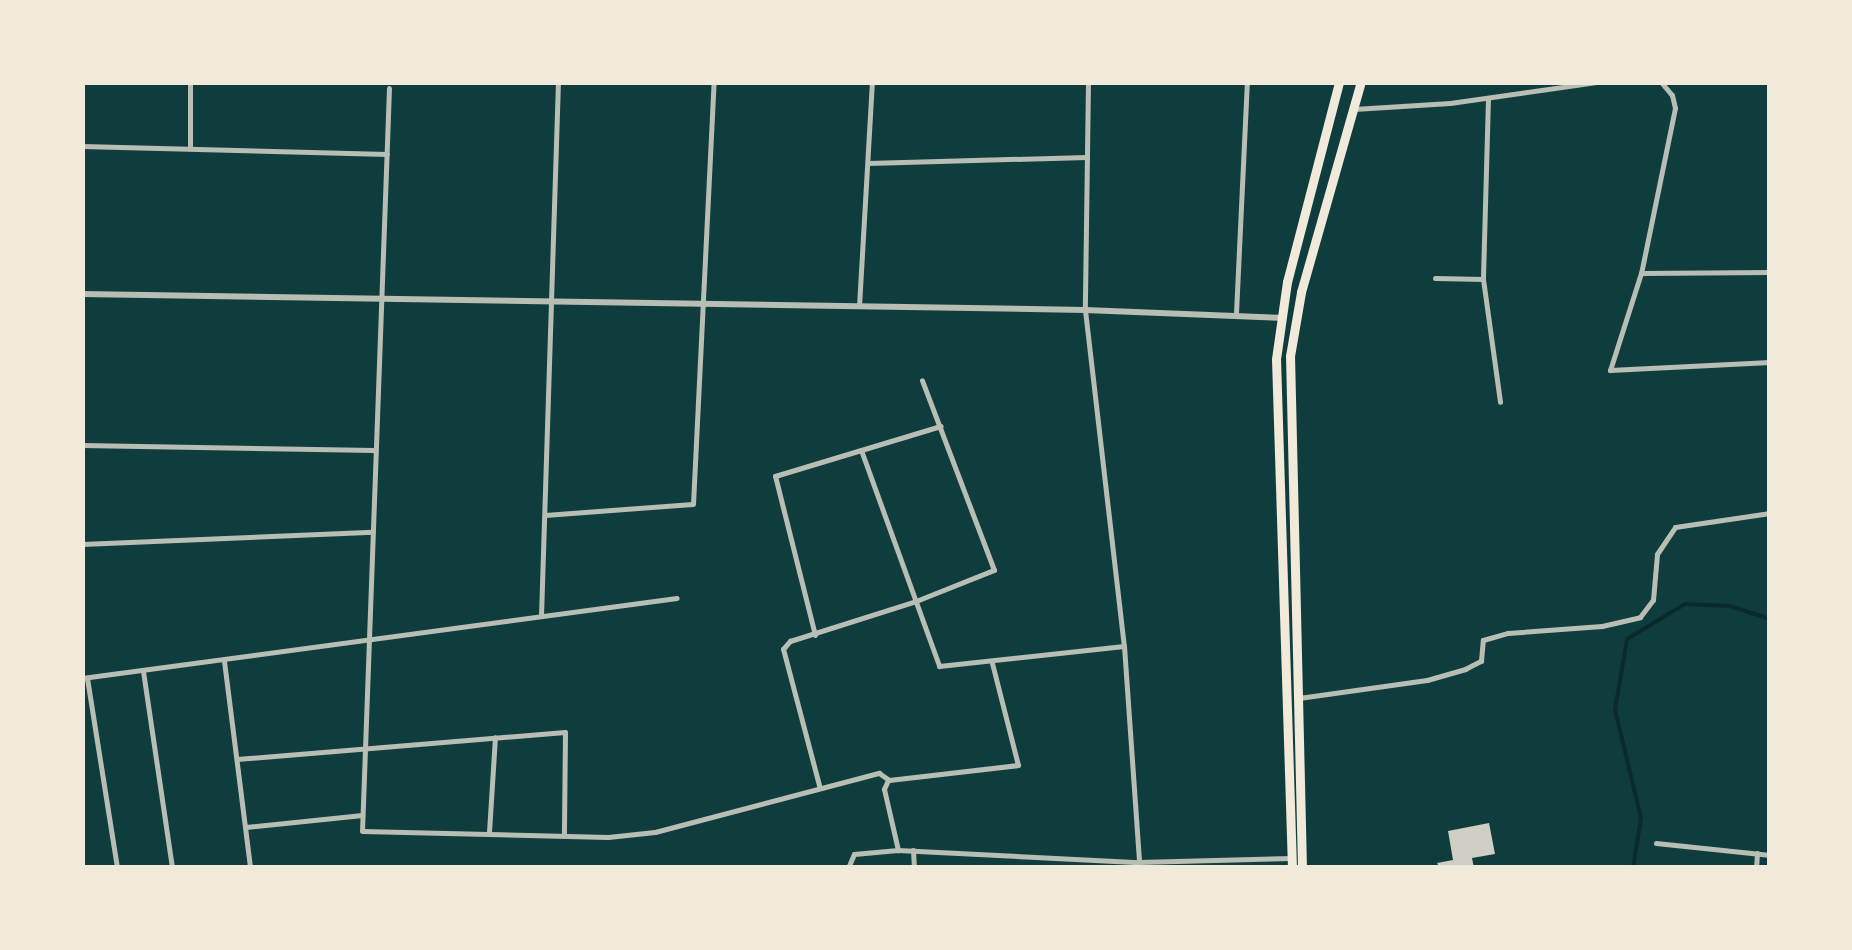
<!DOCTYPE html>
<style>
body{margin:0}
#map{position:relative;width:1852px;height:950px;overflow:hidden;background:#0f3d3e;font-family:Overpass,sans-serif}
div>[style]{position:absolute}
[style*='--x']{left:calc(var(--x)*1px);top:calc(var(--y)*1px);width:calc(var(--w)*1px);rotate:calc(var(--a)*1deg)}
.stream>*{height:4px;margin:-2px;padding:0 2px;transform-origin:2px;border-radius:2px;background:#0a2a2b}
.building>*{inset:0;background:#cfcfc3}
.minor>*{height:5px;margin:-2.5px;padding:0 2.5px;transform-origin:2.5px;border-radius:2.5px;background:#b8beb3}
.tertiary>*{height:6px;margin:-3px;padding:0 3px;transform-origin:3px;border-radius:3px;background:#b8beb3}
.primary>*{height:9px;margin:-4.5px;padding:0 4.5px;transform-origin:4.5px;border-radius:4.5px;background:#f1e9da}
span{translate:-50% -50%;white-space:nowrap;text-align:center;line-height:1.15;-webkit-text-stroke:9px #f1e9da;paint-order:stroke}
.frame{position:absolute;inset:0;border:85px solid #f1e9da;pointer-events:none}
</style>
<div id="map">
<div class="stream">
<div style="--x:1633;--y:868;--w:51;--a:-80.9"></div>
<div style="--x:1641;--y:818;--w:111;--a:-103.5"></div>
<div style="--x:1615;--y:710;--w:72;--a:-80.4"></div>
<div style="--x:1627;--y:639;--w:68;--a:-31.1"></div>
<div style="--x:1685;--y:604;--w:45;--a:2.5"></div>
<div style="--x:1730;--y:606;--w:42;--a:18"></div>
</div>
<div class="building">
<div style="clip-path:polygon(1489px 823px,1495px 854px,1472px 858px,1474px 868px,1440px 868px,1437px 863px,1453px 860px,1448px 831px)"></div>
</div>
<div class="minor">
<div style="--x:1088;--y:82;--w:228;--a:90.8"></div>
<div style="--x:1085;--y:310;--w:338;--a:83.4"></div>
<div style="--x:1124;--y:646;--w:217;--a:86"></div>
<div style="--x:1661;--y:82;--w:17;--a:50"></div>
<div style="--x:1672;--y:95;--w:13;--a:77"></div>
<div style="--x:1675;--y:108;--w:168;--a:101.6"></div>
<div style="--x:1641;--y:273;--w:102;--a:107.7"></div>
<div style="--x:1610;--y:370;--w:160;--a:-2.9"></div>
<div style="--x:389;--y:88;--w:743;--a:92.08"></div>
<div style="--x:362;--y:831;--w:246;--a:1.4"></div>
<div style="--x:608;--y:837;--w:47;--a:-6.1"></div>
<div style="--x:655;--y:832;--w:232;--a:-14.8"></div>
<div style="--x:879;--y:773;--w:12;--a:35"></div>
<div style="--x:889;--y:780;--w:130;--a:-6.6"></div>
<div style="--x:1018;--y:765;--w:105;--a:-104.3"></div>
<div style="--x:1488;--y:98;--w:181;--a:91.6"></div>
<div style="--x:1483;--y:279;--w:124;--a:82.1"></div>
<div style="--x:1354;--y:109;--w:96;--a:-3.6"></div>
<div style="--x:1450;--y:103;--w:148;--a:-8.1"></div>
<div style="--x:82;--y:146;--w:305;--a:1.5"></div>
<div style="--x:190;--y:147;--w:65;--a:-90"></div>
<div style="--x:868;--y:163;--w:219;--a:-1.6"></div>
<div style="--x:1641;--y:273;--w:129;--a:-0.4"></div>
<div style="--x:1435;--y:278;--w:48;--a:1.2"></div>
<div style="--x:859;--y:306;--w:224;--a:-86.7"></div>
<div style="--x:1236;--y:313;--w:231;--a:-87.3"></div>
<div style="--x:82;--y:445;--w:292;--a:1"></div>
<div style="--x:861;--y:450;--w:230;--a:70.1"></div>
<div style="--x:939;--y:666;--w:186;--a:-6.2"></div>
<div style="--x:545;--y:515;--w:148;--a:-4.3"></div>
<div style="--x:693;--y:504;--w:423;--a:-87.2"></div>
<div style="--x:82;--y:544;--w:291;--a:-2.4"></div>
<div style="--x:541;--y:616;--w:534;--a:-88.18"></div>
<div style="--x:815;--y:635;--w:164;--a:-104.1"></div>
<div style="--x:775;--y:476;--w:173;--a:-16.8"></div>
<div style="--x:224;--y:661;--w:209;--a:82.8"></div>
<div style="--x:143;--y:671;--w:199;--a:81.6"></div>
<div style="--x:82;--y:678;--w:600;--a:-7.66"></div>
<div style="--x:87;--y:678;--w:192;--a:81"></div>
<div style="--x:1299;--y:698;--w:129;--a:-8"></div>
<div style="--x:1427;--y:680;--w:40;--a:-16"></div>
<div style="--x:1465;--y:669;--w:18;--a:-27"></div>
<div style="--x:1481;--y:661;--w:21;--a:-85"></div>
<div style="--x:1483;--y:640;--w:26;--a:-16"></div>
<div style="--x:1508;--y:633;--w:94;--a:-4.3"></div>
<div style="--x:1602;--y:626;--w:39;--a:-13"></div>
<div style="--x:1640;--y:617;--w:21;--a:-53"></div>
<div style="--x:1653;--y:600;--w:46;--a:-85"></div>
<div style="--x:1657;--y:554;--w:32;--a:-56"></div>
<div style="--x:1675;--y:527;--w:96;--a:-8.4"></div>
<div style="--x:237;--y:759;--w:329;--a:-4.7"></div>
<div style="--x:565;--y:732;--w:104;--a:90.6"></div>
<div style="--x:888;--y:780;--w:10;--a:114"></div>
<div style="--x:884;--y:789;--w:63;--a:77.1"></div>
<div style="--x:819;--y:785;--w:141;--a:-104.8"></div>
<div style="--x:783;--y:649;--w:11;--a:-49"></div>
<div style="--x:790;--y:641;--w:132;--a:-17.6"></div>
<div style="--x:916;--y:601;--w:84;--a:-21.7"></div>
<div style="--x:994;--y:570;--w:203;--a:-110.8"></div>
<div style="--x:246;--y:827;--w:117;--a:-5.9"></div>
<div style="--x:489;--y:832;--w:95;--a:-86.4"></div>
<div style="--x:1656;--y:843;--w:115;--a:6"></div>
<div style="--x:913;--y:850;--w:18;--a:87"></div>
<div style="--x:848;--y:868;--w:15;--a:-67"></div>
<div style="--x:854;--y:854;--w:44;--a:-5.2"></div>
<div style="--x:898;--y:850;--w:241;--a:2.9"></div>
<div style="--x:1139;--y:862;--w:152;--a:-1.5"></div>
<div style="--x:1756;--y:868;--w:15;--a:-86"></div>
</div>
<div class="tertiary">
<div style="--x:82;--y:294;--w:1003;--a:0.91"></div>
<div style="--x:1085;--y:310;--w:195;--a:2.3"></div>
</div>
<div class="primary">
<div style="--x:1292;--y:868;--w:509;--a:-91.8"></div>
<div style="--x:1276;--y:359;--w:78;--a:-81.9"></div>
<div style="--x:1287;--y:282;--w:207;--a:-75.4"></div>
<div style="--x:1302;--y:868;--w:512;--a:-91.34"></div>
<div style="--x:1290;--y:356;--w:65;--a:-80.2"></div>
<div style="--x:1301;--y:292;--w:218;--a:-74.1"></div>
</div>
<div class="frame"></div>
</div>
